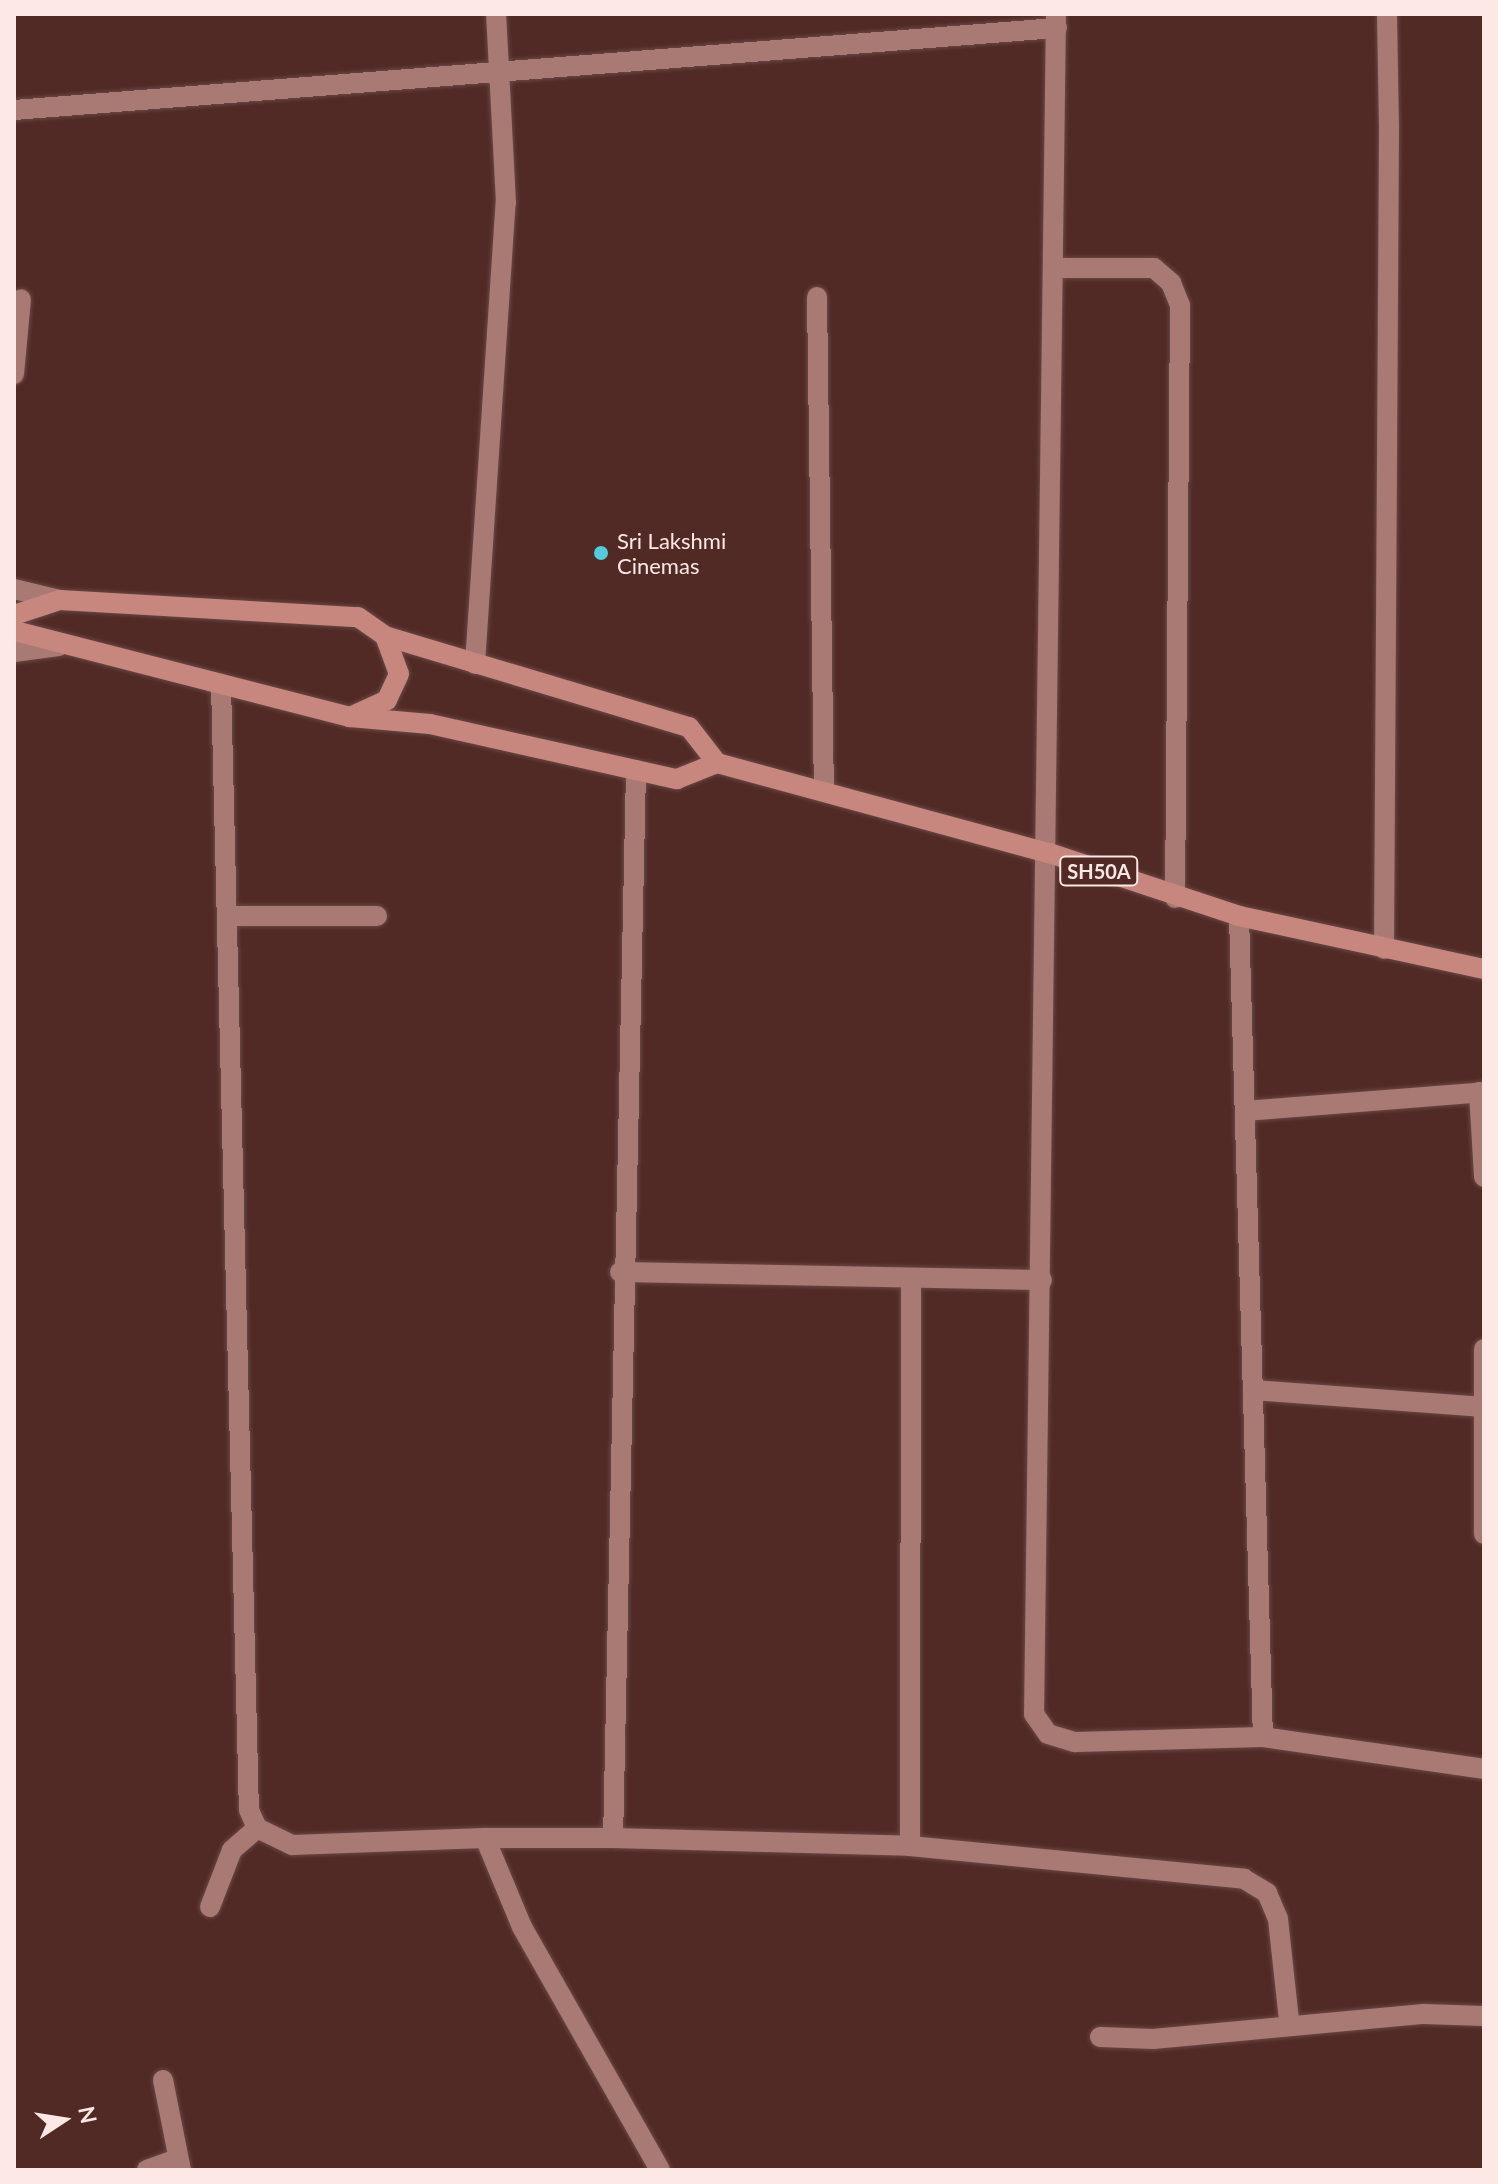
<!DOCTYPE html>
<style>
body{margin:0}
#map{position:relative;width:1498px;height:2184px;overflow:hidden;background:#512925;font-family:Lato,sans-serif}
div>[style]{position:absolute}
[style*='--x']{left:calc(var(--x)*1px);top:calc(var(--y)*1px);width:calc(var(--w)*1px);rotate:calc(var(--a)*1deg)}
.roads{filter:drop-shadow(0 0 2px #694845) drop-shadow(0 0 2px #694845)}
.lane>*{height:20px;margin:-10px;padding:0 10px;transform-origin:10px;border-radius:10px;background:#a97a74}
.street>*{height:20px;margin:-10px;padding:0 10px;transform-origin:10px;border-radius:10px;background:#a97a74}
.secondary>*{height:20px;margin:-10px;padding:0 10px;transform-origin:10px;border-radius:10px;background:#a97a74}
.primary>*{height:20px;margin:-10px;padding:0 10px;transform-origin:10px;border-radius:10px;background:#c7877e}
.dots>*{width:22px;height:22px;translate:-50% -50%;box-sizing:border-box;border:4px solid #512925;border-radius:50%}
span{translate:-50% -50%;white-space:nowrap;text-align:center;line-height:1.15;-webkit-text-stroke:7px #512925;paint-order:stroke}
.shield-label span{padding:2px 6px;background:#512925;border:2px solid;border-radius:6px;-webkit-text-stroke-width:0}
.shield-label{font-size:20px;color:#fee8e5;font-weight:700}
.poi-label{font-size:22px;color:#fee8e5}
.left{translate:0 -50%;text-align:left}
.frame{position:absolute;inset:0;border:16px solid #fee8e5;pointer-events:none}
.north{position:absolute;left:24px;top:2080px;width:80px;height:80px;-webkit-text-stroke:6px #512925;paint-order:stroke;rotate:78deg;font-size:22px;font-weight:700;line-height:32px;text-align:center;color:#fee8e5}
.north::after{content:'';display:block;margin:auto;width:28px;height:36px;background:#fee8e5;clip-path:polygon(50% 0,100% 100%,50% 72%,0 100%)}
</style>
<div id="map">
<div class="roads">
<div class="lane">
<div style="--x:1387;--y:14;--w:110;--a:89"></div>
<div style="--x:14;--y:374;--w:75;--a:-84.7"></div>
</div>
<div class="street">
<div style="--x:1056;--y:14;--w:1700;--a:90.74"></div>
<div style="--x:1034;--y:1714;--w:24;--a:55"></div>
<div style="--x:1048;--y:1734;--w:28;--a:17"></div>
<div style="--x:1075;--y:1742;--w:188;--a:-1.5"></div>
<div style="--x:14;--y:110;--w:1046;--a:-4.5"></div>
<div style="--x:1055;--y:268;--w:99;--a:0"></div>
<div style="--x:1154;--y:268;--w:23;--a:41"></div>
<div style="--x:1171;--y:283;--w:24;--a:68"></div>
<div style="--x:1180;--y:305;--w:593;--a:90.48"></div>
<div style="--x:817;--y:297;--w:493;--a:89.2"></div>
<div style="--x:475;--y:664;--w:462;--a:-86.2"></div>
<div style="--x:506;--y:203;--w:189;--a:-93"></div>
<div style="--x:221;--y:684;--w:1126;--a:88.58"></div>
<div style="--x:249;--y:1810;--w:20;--a:66"></div>
<div style="--x:257;--y:1828;--w:39;--a:26"></div>
<div style="--x:292;--y:1845;--w:193;--a:-2.1"></div>
<div style="--x:636;--y:770;--w:1068;--a:91.23"></div>
<div style="--x:613;--y:1838;--w:128;--a:180"></div>
<div style="--x:485;--y:1838;--w:96;--a:67.4"></div>
<div style="--x:522;--y:1927;--w:279;--a:60.4"></div>
<div style="--x:229;--y:916;--w:148;--a:0"></div>
<div style="--x:1239;--y:916;--w:821;--a:88.33"></div>
<div style="--x:1263;--y:1737;--w:223;--a:8.2"></div>
<div style="--x:1384;--y:949;--w:825;--a:-89.65"></div>
<div style="--x:1479;--y:1092;--w:85;--a:86.6"></div>
<div style="--x:1245;--y:1111;--w:240;--a:-4.5"></div>
<div style="--x:620;--y:1272;--w:422;--a:1.1"></div>
<div style="--x:1484;--y:1349;--w:185;--a:90"></div>
<div style="--x:1253;--y:1390;--w:232;--a:4.2"></div>
<div style="--x:613;--y:1838;--w:297;--a:1.5"></div>
<div style="--x:910;--y:1846;--w:336;--a:5.6"></div>
<div style="--x:1244;--y:1879;--w:27;--a:31"></div>
<div style="--x:1267;--y:1893;--w:28;--a:67"></div>
<div style="--x:1278;--y:1919;--w:103;--a:83.8"></div>
<div style="--x:910;--y:1846;--w:568;--a:-89.9"></div>
<div style="--x:210;--y:1907;--w:61;--a:-68.9"></div>
<div style="--x:232;--y:1850;--w:33;--a:-41"></div>
<div style="--x:1100;--y:2037;--w:53;--a:2.2"></div>
<div style="--x:1153;--y:2039;--w:272;--a:-5.3"></div>
<div style="--x:1424;--y:2014;--w:60;--a:1.9"></div>
<div style="--x:163;--y:2080;--w:92;--a:78.7"></div>
<div style="--x:147;--y:2170;--w:33;--a:-20"></div>
</div>
<div class="secondary">
<div style="--x:14;--y:589;--w:47;--a:13.4"></div>
<div style="--x:14;--y:652;--w:45;--a:-7.6"></div>
</div>
<div class="primary">
<div style="--x:14;--y:615;--w:48;--a:-18.1"></div>
<div style="--x:60;--y:600;--w:298;--a:3.3"></div>
<div style="--x:358;--y:617;--w:33;--a:35"></div>
<div style="--x:385;--y:636;--w:40;--a:69.8"></div>
<div style="--x:399;--y:674;--w:29;--a:115"></div>
<div style="--x:387;--y:700;--w:41;--a:155.3"></div>
<div style="--x:350;--y:717;--w:347;--a:-165.6"></div>
<div style="--x:385;--y:636;--w:317;--a:16.7"></div>
<div style="--x:689;--y:727;--w:46;--a:52.1"></div>
<div style="--x:350;--y:717;--w:80;--a:5"></div>
<div style="--x:430;--y:724;--w:253;--a:12.6"></div>
<div style="--x:677;--y:779;--w:43;--a:-21.8"></div>
<div style="--x:717;--y:763;--w:344;--a:15.2"></div>
<div style="--x:1049;--y:853;--w:200;--a:18.3"></div>
<div style="--x:1239;--y:916;--w:251;--a:12.2"></div>
</div>
</div>
<div class="dots">
<div style="left:601px;top:553px;background:#53cbdb"></div>
</div>
<div class="shield-label">
<span style="left:1099px;top:871px">SH50A</span>
</div>
<div class="poi-label">
<span class="left" style="left:617px;top:553px">Sri Lakshmi<br>Cinemas</span>
</div>
<div class="frame"></div>
<div class="north">N</div>
</div>
